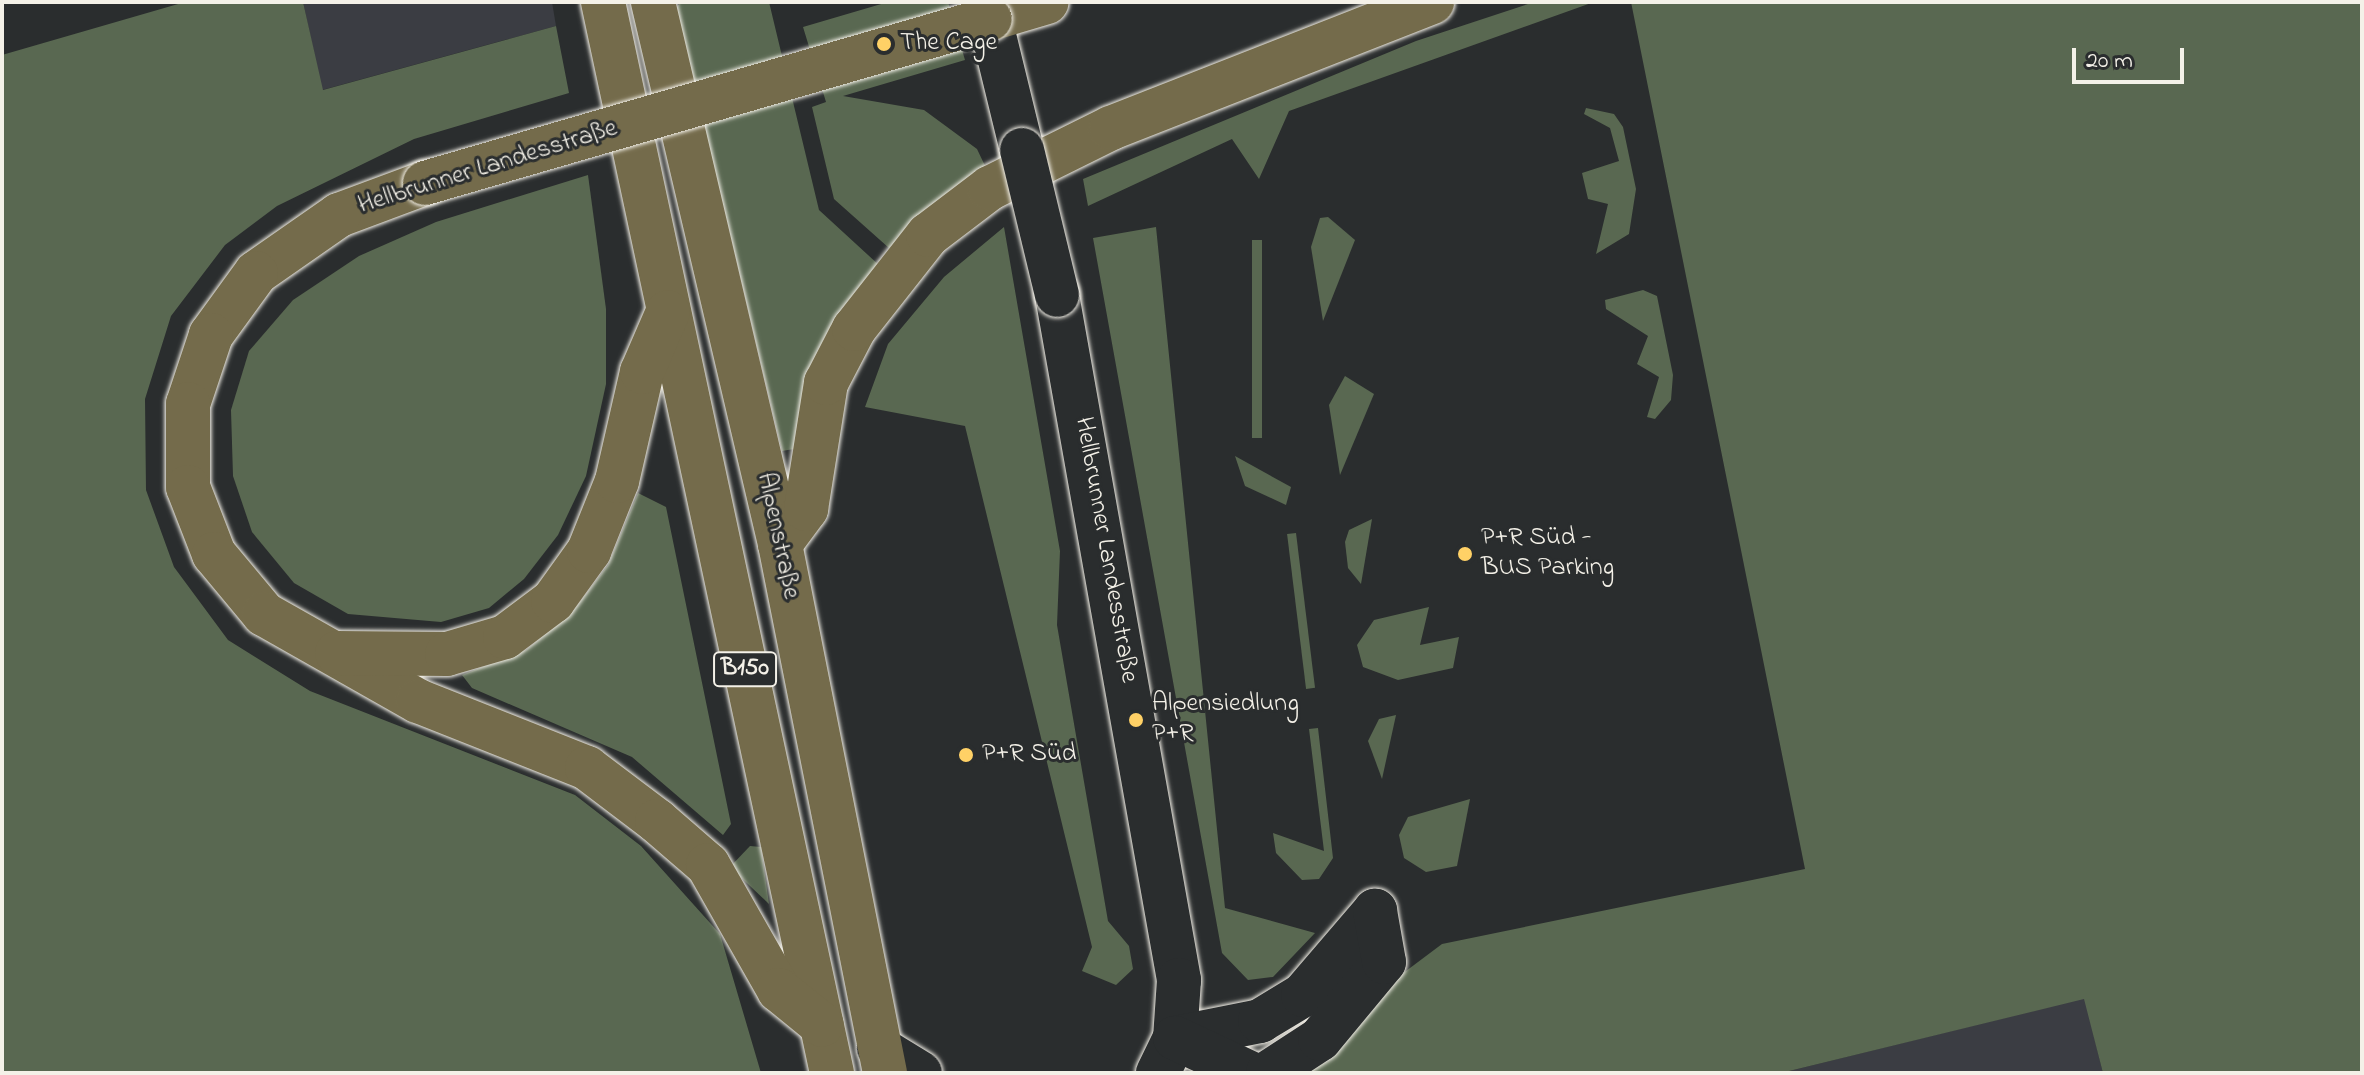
<!DOCTYPE html>
<meta charset="utf-8">
<style>
body{margin:0}
#map{position:relative;width:2364px;height:1075px;overflow:hidden;background:#2a2d2e;font-family:"Indie Flower",sans-serif}
div>[style]{position:absolute}
[style*='--x']{left:calc(var(--x)*1px);top:calc(var(--y)*1px);width:calc(var(--w)*1px);rotate:calc(var(--a)*1deg)}
.built>*{inset:0;background:#3b3d43}
.green>*{inset:0;background:#596851;transform-origin:0 0}
.roads{filter:drop-shadow(0 0 2px #f4f1e8) drop-shadow(0 0 2px #f4f1e8)}
.minor>*{height:44px;margin:-22px;padding:0 22px;transform-origin:22px;border-radius:22px;background:#2a2d2e}
.major>*{height:44px;margin:-22px;padding:0 22px;transform-origin:22px;border-radius:22px;background:#746b4b}
.bridges{filter:drop-shadow(0 0 2px #f4f1e8) drop-shadow(0 0 2px #f4f1e8)}
.minor-bridge>*{height:44px;margin:-22px;padding:0 22px;transform-origin:22px;border-radius:22px;background:#2a2d2e}
.major-bridge>*{height:44px;margin:-22px;padding:0 22px;transform-origin:22px;border-radius:22px;background:#746b4b}
.dots>*{width:22px;height:22px;translate:-50% -50%;box-sizing:border-box;border:4px solid #2a2d2e;border-radius:50%}
span{translate:-50% -50%;white-space:nowrap;text-align:center;line-height:1.15;-webkit-text-stroke:6px #2a2d2e;paint-order:stroke}
.shield-label span{padding:2px 6px;background:#2a2d2e;border:2px solid;border-radius:6px;-webkit-text-stroke-width:0}
.shield-label{font-size:24px;color:#f4f1e8;font-weight:700}
.poi-label{font-size:26px;color:#f4f1e8}
.left{translate:0 -50%;text-align:left}
.street-label{font-size:26px;color:#f4f1e8}
.frame{position:absolute;inset:0;border:4px solid #f4f1e8;pointer-events:none}
.scale{position:absolute;left:2072px;top:48px;width:112px;height:36px;box-sizing:border-box;border:4px solid #f4f1e8;border-top:0;padding-left:10px;font-size:24px;line-height:28px;white-space:nowrap;color:#f4f1e8;-webkit-text-stroke:6px #2a2d2e;paint-order:stroke}
</style>
<div id="map">
<div class="built">
<div style="clip-path:polygon(303px 2px,552px 2px,556px 26px,322px 90px)"></div>
<div style="clip-path:polygon(2085px 998px,2103px 1073px,1781px 1073px)"></div>
</div>
<div class="green">
<div style="clip-path:polygon(185px 2px,303px 2px,323px 90px,556px 26px,569px 93px,414px 139px,277px 206px,225px 245px,171px 316px,145px 399px,146px 490px,174px 567px,228px 640px,310px 691px,575px 795px,641px 846px,720px 934px,761px 1073px,2px 1073px,2px 55px)"></div>
<div style="clip-path:polygon(681px 2px,769px 2px,819px 210px,880px 266px,794px 449px,782px 451px,676px 8px)"></div>
<div style="clip-path:polygon(888px 2px,948px 2px,965px 60px,843px 96px,924px 110px,977px 149px,987px 170px,938px 201px,889px 248px,834px 199px,812px 107px,826px 102px,803px 27px)"></div>
<div style="clip-path:polygon(1534px 2px,1594px 2px,1289px 111px,1259px 179px,1232px 139px,1088px 206px,1083px 179px,1416px 41px)"></div>
<div style="clip-path:polygon(1631px 2px,2362px 2px,2362px 1073px,2103px 1073px,2084px 999px,1781px 1073px,1301px 1073px,1386px 986px,1442px 944px,1805px 869px)"></div>
<div style="clip-path:polygon(1586px 108px,1614px 114px,1623px 127px,1636px 189px,1629px 234px,1596px 254px,1608px 204px,1588px 199px,1582px 173px,1619px 161px,1610px 128px,1584px 114px)"></div>
<div style="clip-path:polygon(588px 175px,606px 309px,606px 384px,586px 476px,558px 535px,524px 579px,489px 608px,441px 622px,348px 614px,294px 583px,252px 532px,233px 476px,231px 410px,249px 351px,293px 300px,359px 256px,436px 222px)"></div>
<div style="clip-path:polygon(1328px 217px,1355px 240px,1323px 321px,1311px 247px,1320px 218px)"></div>
<div style="clip-path:polygon(1004px 227px,1060px 551px,1057px 625px,1108px 921px,1129px 946px,1133px 969px,1116px 985px,1082px 971px,1092px 947px,965px 426px,865px 407px,888px 344px,944px 277px)"></div>
<div style="clip-path:polygon(1156px 227px,1225px 908px,1315px 933px,1273px 977px,1248px 980px,1222px 953px,1093px 238px)"></div>
<div style="left:1252px;top:240px;width:10px;height:198px"></div>
<div style="clip-path:polygon(1643px 290px,1657px 296px,1673px 375px,1671px 400px,1655px 419px,1647px 417px,1659px 377px,1637px 364px,1648px 336px,1606px 309px,1605px 300px)"></div>
<div style="clip-path:polygon(1345px 376px,1374px 394px,1340px 475px,1329px 405px)"></div>
<div style="clip-path:polygon(1235px 456px,1291px 487px,1286px 505px,1245px 486px)"></div>
<div style="clip-path:polygon(638px 493px,666px 507px,731px 824px,723px 835px,632px 757px,472px 688px,462px 675px,526px 650px,573px 611px,608px 565px)"></div>
<div style="clip-path:polygon(1372px 519px,1361px 584px,1348px 568px,1345px 542px,1349px 530px)"></div>
<div style="left:1296px;top:533px;width:156px;height:9px;rotate:83deg"></div>
<div style="clip-path:polygon(1429px 607px,1420px 645px,1459px 637px,1453px 668px,1398px 680px,1363px 667px,1357px 645px,1374px 620px)"></div>
<div style="clip-path:polygon(1396px 715px,1382px 779px,1368px 741px,1379px 719px)"></div>
<div style="clip-path:polygon(1318px 728px,1333px 858px,1319px 879px,1302px 880px,1276px 853px,1273px 833px,1324px 851px,1309px 729px)"></div>
<div style="clip-path:polygon(1470px 799px,1457px 866px,1426px 872px,1404px 858px,1399px 835px,1408px 817px)"></div>
<div style="clip-path:polygon(750px 846px,761px 847px,769px 904px,730px 867px)"></div>
</div>
<div class="roads">
<div class="minor">
<div style="--x:990;--y:19;--w:135;--a:76.3"></div>
<div style="--x:1057;--y:295;--w:696;--a:79.9"></div>
<div style="--x:1179;--y:980;--w:58;--a:93.9"></div>
<div style="--x:1175;--y:1038;--w:39;--a:116"></div>
<div style="--x:1175;--y:1038;--w:87;--a:-11.3"></div>
<div style="--x:1260;--y:1021;--w:50;--a:-31.2"></div>
<div style="--x:1303;--y:995;--w:111;--a:-49.4"></div>
<div style="--x:1175;--y:1038;--w:83;--a:25"></div>
<div style="--x:879;--y:1048;--w:48;--a:31.4"></div>
<div style="--x:1268;--y:1073;--w:62;--a:-33.2"></div>
<div style="--x:1320;--y:1039;--w:100;--a:-50.3"></div>
<div style="--x:1384;--y:962;--w:52;--a:-100"></div>
</div>
<div class="major">
<div style="--x:603;--y:2;--w:1095;--a:77.93"></div>
<div style="--x:653;--y:2;--w:557;--a:76.81"></div>
<div style="--x:780;--y:544;--w:539;--a:78.77"></div>
<div style="--x:990;--y:19;--w:59;--a:-16.6"></div>
<div style="--x:425;--y:183;--w:92;--a:159.6"></div>
<div style="--x:339;--y:215;--w:101;--a:145.1"></div>
<div style="--x:256;--y:273;--w:77;--a:126"></div>
<div style="--x:211;--y:335;--w:73;--a:108.4"></div>
<div style="--x:188;--y:404;--w:83;--a:90"></div>
<div style="--x:188;--y:487;--w:72;--a:68.8"></div>
<div style="--x:214;--y:554;--w:78;--a:50.2"></div>
<div style="--x:264;--y:614;--w:177;--a:29.5"></div>
<div style="--x:418;--y:701;--w:182;--a:21.6"></div>
<div style="--x:587;--y:768;--w:88;--a:37.1"></div>
<div style="--x:657;--y:821;--w:67;--a:40.8"></div>
<div style="--x:708;--y:865;--w:144;--a:60.4"></div>
<div style="--x:779;--y:990;--w:55;--a:39.1"></div>
<div style="--x:780;--y:544;--w:44;--a:-53.4"></div>
<div style="--x:806;--y:509;--w:128;--a:-81"></div>
<div style="--x:826;--y:383;--w:61;--a:-62.6"></div>
<div style="--x:854;--y:329;--w:120;--a:-51.8"></div>
<div style="--x:928;--y:235;--w:78;--a:-37.2"></div>
<div style="--x:990;--y:188;--w:135;--a:-26.4"></div>
<div style="--x:1111;--y:128;--w:345;--a:-21.4"></div>
<div style="--x:337;--y:653;--w:110;--a:0.5"></div>
<div style="--x:447;--y:654;--w:60;--a:-16.3"></div>
<div style="--x:505;--y:637;--w:60;--a:-36.9"></div>
<div style="--x:553;--y:601;--w:62;--a:-54.2"></div>
<div style="--x:589;--y:551;--w:75;--a:-68.2"></div>
<div style="--x:617;--y:481;--w:112;--a:-77.1"></div>
<div style="--x:642;--y:372;--w:65;--a:-66.6"></div>
</div>
</div>
<div class="bridges">
<div class="minor-bridge">
<div style="--x:1022;--y:150;--w:149;--a:76.4"></div>
</div>
<div class="major-bridge">
<div style="--x:425;--y:183;--w:588;--a:-16.19"></div>
</div>
</div>
<div class="dots">
<div style="left:884px;top:44px;background:#ffd166"></div>
<div style="left:1465px;top:554px;background:#ffd166"></div>
<div style="left:1136px;top:720px;background:#ffd166"></div>
<div style="left:966px;top:755px;background:#ffd166"></div>
</div>
<div class="shield-label">
<span style="left:745px;top:669px">B150</span>
</div>
<div class="poi-label">
<span class="left" style="left:900px;top:44px">The Cage</span>
<span class="left" style="left:1481px;top:554px">P+R Süd -<br>BUS Parking</span>
<span class="left" style="left:1152px;top:720px">Alpensiedlung<br>P+R</span>
<span class="left" style="left:982px;top:755px">P+R Süd</span>
</div>
<div class="street-label">
<span style="left:488px;top:168px;rotate:-17deg">Hellbrunner Landesstraße</span>
<span style="left:777px;top:536px;rotate:78deg">Alpenstraße</span>
<span style="left:1105px;top:550px;rotate:80deg">Hellbrunner Landesstraße</span>
</div>
<div class="frame"></div>
<div class="scale">20 m</div>
</div>
